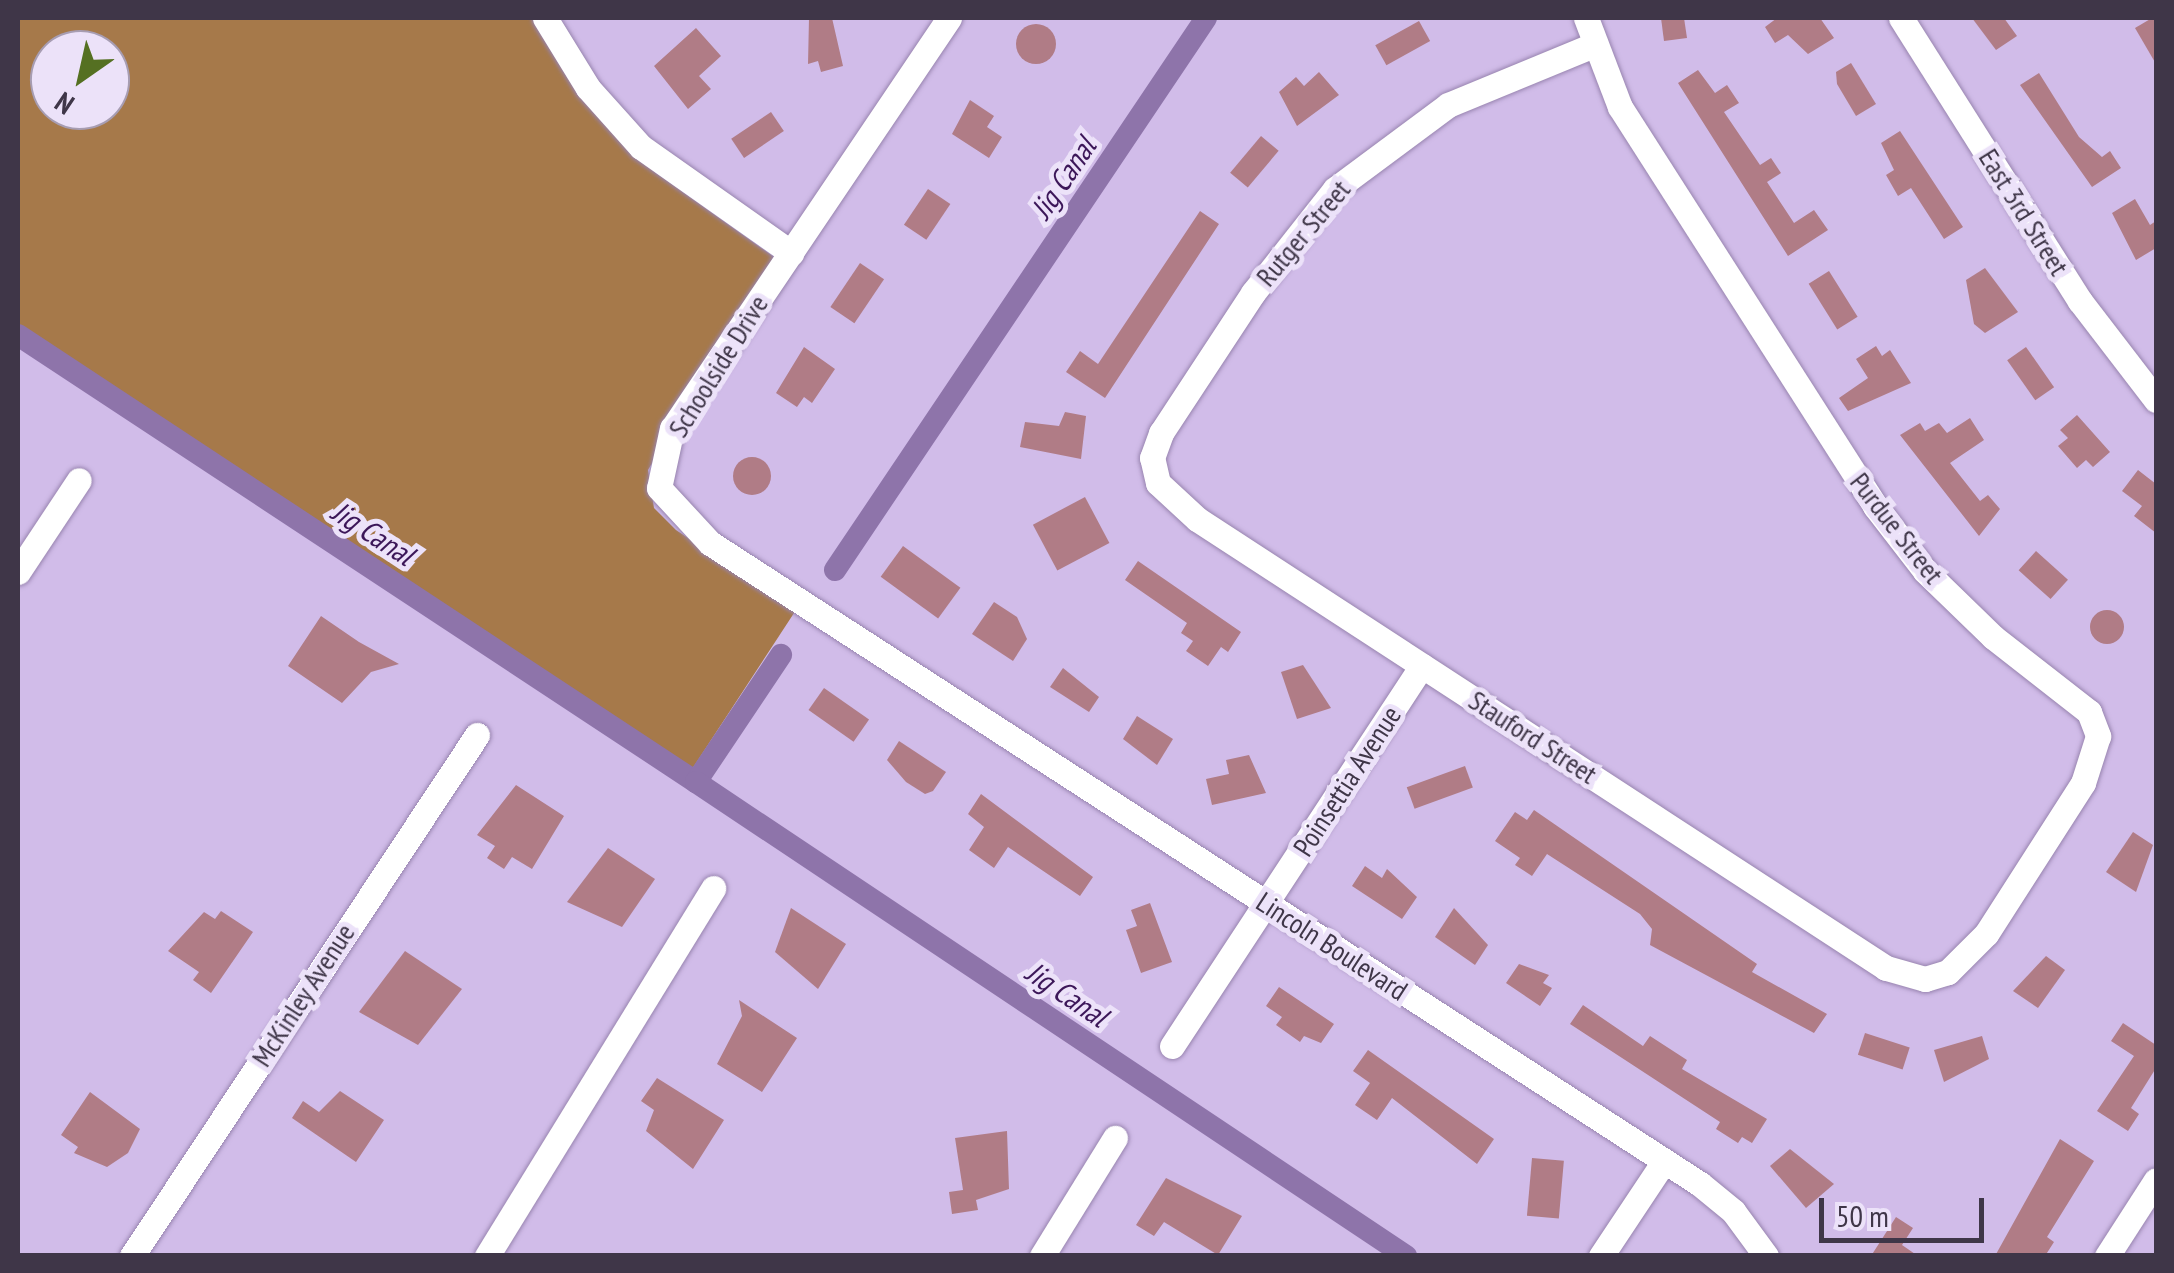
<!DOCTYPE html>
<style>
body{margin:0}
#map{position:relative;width:2174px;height:1273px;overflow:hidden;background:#d1bce9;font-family:"PT Sans Narrow",sans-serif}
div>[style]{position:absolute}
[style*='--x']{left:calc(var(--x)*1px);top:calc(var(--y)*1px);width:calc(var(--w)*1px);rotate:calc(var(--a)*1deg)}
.forest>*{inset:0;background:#a6794a}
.canal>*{height:22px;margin:-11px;padding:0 11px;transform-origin:11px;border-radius:11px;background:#8e74aa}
.building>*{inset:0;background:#b07c86;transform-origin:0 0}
.round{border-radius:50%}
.roads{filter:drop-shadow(0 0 2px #9884af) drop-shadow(0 0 2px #9884af)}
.street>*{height:25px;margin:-12.5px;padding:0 12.5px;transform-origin:12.5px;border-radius:12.5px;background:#fff}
span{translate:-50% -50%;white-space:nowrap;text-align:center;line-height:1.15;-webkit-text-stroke:10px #ece2f9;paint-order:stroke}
.street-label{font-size:28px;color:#3f3648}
.water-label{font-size:30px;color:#3c1759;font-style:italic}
.frame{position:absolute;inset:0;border:20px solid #3f3648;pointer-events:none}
.north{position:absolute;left:30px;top:30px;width:100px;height:100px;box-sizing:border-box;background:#ece2f9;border:2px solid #a79db2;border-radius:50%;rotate:214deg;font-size:28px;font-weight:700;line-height:40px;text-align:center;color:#3f3648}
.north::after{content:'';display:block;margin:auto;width:35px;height:45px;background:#557022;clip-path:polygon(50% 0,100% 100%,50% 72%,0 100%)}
.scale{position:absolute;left:1819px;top:1198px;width:165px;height:45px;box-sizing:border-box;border:5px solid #3f3648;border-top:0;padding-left:12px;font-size:30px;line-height:35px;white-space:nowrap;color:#3f3648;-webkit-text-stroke:8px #ece2f9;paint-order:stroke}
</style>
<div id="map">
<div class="forest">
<div style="clip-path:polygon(evenodd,18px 18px,533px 18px,656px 173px,774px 257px,648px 470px,654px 508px,676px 530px,796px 610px,683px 783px,18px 335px,18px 18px,50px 50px,110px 50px,110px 110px,50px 110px,50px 50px)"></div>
</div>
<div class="canal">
<div style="--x:18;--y:335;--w:812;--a:33.4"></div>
<div style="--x:696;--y:782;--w:153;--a:-56.2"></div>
<div style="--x:835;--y:570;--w:665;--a:-56.09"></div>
<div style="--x:696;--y:782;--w:854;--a:33.73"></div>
</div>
<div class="building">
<div style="clip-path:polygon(809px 18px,832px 18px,843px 66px,821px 72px,818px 61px,808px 64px)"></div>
<div style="clip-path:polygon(1661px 18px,1684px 18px,1687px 38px,1664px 41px)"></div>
<div style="clip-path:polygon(1777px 18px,1820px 18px,1834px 38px,1808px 54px,1788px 35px,1775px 43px,1765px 27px)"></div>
<div style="clip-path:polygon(1972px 18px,2004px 18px,2017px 36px,1996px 50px)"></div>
<div style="clip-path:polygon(2152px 18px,2156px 18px,2156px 64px,2135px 28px)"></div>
<div style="left:1419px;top:21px;width:23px;height:50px;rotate:61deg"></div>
<div class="round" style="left:1016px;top:24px;width:40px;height:40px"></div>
<div style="clip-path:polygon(696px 28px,721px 56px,699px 76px,711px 89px,688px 109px,654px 66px)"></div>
<div style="clip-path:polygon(1851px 63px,1876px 104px,1856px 116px,1837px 84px,1836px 72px)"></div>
<div style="clip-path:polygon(1698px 70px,1715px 93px,1727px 85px,1739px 103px,1724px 112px,1760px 165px,1771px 158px,1781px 173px,1767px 182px,1794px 223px,1814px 210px,1828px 230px,1788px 256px,1678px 83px)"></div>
<div style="clip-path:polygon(1319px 72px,1339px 95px,1297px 126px,1279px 92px,1296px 77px,1304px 86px)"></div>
<div style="clip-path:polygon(2039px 73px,2079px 137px,2102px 157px,2110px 151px,2121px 168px,2092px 187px,2020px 85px)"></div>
<div style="clip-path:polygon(970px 100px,994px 116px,987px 127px,1002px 137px,989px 158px,952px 134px)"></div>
<div style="left:771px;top:112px;width:23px;height:48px;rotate:56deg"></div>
<div style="clip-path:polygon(1900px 131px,1963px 227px,1944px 239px,1911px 188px,1898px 196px,1886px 175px,1894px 170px,1881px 143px)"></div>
<div style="left:1261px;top:136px;width:23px;height:48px;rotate:40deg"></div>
<div style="left:928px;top:189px;width:27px;height:43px;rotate:34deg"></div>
<div style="clip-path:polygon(2135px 199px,2150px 225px,2156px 221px,2156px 248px,2136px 260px,2112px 213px)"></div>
<div style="clip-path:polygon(1200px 211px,1219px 224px,1105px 398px,1066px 372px,1080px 351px,1098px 364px)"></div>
<div style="left:860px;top:263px;width:29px;height:53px;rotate:34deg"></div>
<div style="clip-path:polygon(1985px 268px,2018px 312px,1985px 333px,1974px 324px,1966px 280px)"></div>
<div style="left:1829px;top:271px;width:54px;height:24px;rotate:58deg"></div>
<div style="clip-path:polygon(1876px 346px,1882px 356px,1890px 350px,1911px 383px,1848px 411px,1839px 398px,1868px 378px,1856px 359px)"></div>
<div style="clip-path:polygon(804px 347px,835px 369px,812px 403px,804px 397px,797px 407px,776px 393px)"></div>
<div style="left:2026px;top:347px;width:49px;height:23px;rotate:55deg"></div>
<div style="clip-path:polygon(1065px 412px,1086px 416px,1081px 459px,1020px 447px,1025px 422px,1059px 426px)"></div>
<div style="clip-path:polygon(2077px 415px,2110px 452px,2093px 467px,2086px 460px,2077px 468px,2058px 446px,2068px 438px,2060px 430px)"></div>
<div style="clip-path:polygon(1970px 418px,1984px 440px,1950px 463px,1980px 501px,1988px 495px,2000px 509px,1979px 536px,1900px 435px,1920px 423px,1925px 431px,1939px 423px,1947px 433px)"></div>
<div class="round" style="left:733px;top:457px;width:38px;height:38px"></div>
<div style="clip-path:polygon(2138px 470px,2156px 484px,2156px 533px,2134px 516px,2142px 506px,2122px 491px)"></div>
<div style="left:1085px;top:497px;width:52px;height:59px;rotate:62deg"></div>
<div style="left:903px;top:546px;width:71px;height:38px;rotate:36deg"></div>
<div style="left:2036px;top:551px;width:43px;height:26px;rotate:42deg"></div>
<div style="clip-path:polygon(1138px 561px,1241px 632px,1228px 652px,1221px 647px,1208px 666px,1186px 651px,1193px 641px,1181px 633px,1187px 623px,1125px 580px)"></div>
<div style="clip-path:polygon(994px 602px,1017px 617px,1027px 639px,1013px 661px,972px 634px)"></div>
<div class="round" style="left:2090px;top:610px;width:34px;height:34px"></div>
<div style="clip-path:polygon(321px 616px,359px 642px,399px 664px,371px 672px,342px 703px,288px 666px)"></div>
<div style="clip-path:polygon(1303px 665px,1331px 708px,1297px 719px,1281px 672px)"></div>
<div style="clip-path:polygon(1063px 668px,1099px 697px,1089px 712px,1050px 687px)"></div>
<div style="left:824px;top:688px;width:55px;height:27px;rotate:35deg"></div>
<div style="clip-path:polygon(1137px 716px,1173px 739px,1157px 765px,1123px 739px)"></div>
<div style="clip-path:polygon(899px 741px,946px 772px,933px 791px,925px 794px,906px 782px,887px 760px)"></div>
<div style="clip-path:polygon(1249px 755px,1266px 793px,1212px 805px,1206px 779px,1229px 774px,1226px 760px)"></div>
<div style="left:1465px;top:766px;width:23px;height:62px;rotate:70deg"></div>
<div style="clip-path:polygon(516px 785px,564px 816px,532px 869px,512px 857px,504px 869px,487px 858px,495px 846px,477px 835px)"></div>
<div style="clip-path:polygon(981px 794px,1093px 877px,1080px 896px,1008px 847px,994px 868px,969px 850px,984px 827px,968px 814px)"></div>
<div style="clip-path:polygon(1534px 810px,1757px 964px,1752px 972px,1827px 1014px,1814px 1033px,1650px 945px,1652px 929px,1640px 914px,1547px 854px,1532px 876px,1515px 865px,1520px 858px,1495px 841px,1515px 812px,1527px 820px)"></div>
<div style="clip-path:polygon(2133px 832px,2153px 845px,2136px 892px,2106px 872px)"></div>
<div style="clip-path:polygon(608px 848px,655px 879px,622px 927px,567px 902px)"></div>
<div style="clip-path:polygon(1365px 866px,1382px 878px,1387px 869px,1417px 897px,1402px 919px,1352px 886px)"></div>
<div style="clip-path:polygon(1150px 903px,1172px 962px,1141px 973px,1126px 930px,1137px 926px,1131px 910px)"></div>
<div style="clip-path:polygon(791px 908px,846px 944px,818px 989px,775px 952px)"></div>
<div style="clip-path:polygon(1454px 908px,1488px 945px,1475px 965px,1435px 937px)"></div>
<div style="clip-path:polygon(221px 911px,253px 932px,211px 993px,193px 980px,199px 972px,168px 951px,204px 912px,215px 919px)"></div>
<div style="clip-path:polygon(405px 951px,462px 989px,418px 1045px,359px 1012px)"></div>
<div style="clip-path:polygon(2046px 956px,2065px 970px,2038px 1008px,2013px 991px)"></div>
<div style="clip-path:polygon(1519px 964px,1549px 975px,1543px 983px,1552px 988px,1540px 1006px,1506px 983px)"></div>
<div style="clip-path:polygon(1279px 987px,1334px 1024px,1321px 1043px,1304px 1036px,1300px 1042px,1276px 1025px,1282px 1017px,1266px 1006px)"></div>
<div style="clip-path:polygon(739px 1000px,797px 1038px,762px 1092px,717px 1064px,742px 1016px)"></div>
<div style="clip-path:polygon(1583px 1005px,1643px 1046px,1650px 1036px,1687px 1060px,1682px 1069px,1767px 1119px,1752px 1143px,1742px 1137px,1738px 1143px,1716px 1129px,1720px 1122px,1570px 1024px)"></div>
<div style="clip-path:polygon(2123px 1023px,2156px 1045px,2156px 1068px,2131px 1108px,2139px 1114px,2128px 1131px,2097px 1111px,2134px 1056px,2111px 1041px)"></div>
<div style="left:1865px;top:1033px;width:47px;height:23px;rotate:18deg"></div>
<div style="clip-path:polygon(1982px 1036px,1989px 1059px,1944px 1082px,1934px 1050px)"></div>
<div style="clip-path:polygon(1368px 1050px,1494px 1139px,1477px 1164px,1392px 1098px,1377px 1120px,1355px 1105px,1370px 1083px,1353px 1071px)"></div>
<div style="clip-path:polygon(657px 1078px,724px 1120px,693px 1169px,646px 1131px,654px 1110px,641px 1101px)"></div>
<div style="clip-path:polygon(340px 1091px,384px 1120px,356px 1162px,292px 1118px,303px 1101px,319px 1112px)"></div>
<div style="clip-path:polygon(90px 1092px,140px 1129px,128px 1153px,107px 1167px,74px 1153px,78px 1147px,61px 1135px)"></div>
<div style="clip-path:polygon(1007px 1131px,1009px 1189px,976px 1200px,978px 1210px,952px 1214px,949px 1192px,963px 1190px,955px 1138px)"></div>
<div style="clip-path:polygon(2060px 1139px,2094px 1161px,2047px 1237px,2054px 1242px,2045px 1256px,1995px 1256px)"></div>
<div style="clip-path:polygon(1790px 1149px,1834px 1184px,1806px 1208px,1770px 1166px)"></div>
<div style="left:1532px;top:1158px;width:32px;height:58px;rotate:5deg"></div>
<div style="clip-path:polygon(1166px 1178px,1242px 1216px,1218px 1255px,1164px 1222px,1154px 1236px,1136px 1225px)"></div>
<div style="clip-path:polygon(1896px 1217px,1913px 1228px,1902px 1245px,1918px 1256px,1871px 1256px)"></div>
</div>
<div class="roads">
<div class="street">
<div style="--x:545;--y:18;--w:82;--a:58.4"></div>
<div style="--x:588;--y:88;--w:79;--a:48.1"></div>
<div style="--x:641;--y:147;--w:184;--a:35.2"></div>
<div style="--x:949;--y:18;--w:495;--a:124"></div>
<div style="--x:672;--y:428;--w:61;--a:102.2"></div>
<div style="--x:659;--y:488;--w:75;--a:47.2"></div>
<div style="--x:710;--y:543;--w:1179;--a:32.92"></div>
<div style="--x:1700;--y:1184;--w:43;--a:39.3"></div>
<div style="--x:1733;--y:1211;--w:56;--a:53.7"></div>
<div style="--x:1586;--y:18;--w:95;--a:69.1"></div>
<div style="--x:1620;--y:107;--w:474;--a:57.4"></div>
<div style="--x:1875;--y:506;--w:82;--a:52.4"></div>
<div style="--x:1925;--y:571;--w:95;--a:44.1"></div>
<div style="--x:1993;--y:637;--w:122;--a:38"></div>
<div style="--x:2089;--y:712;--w:26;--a:69"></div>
<div style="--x:2098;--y:736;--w:49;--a:107.7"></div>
<div style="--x:2083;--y:783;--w:179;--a:122.7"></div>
<div style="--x:1986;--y:934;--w:54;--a:135"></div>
<div style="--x:1948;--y:972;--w:24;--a:163"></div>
<div style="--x:1925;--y:979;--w:41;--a:-164.2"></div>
<div style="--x:1886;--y:968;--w:822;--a:-146.91"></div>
<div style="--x:1197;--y:519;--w:53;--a:-137.3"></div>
<div style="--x:1158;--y:483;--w:26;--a:-103"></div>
<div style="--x:1152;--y:458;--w:27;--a:-70"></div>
<div style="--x:1161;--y:433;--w:168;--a:-56.7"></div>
<div style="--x:1253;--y:293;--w:132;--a:-51.7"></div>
<div style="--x:1335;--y:189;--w:141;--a:-36.6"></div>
<div style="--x:1448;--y:105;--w:155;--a:-22.4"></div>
<div style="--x:1901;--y:18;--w:335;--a:57.7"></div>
<div style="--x:2080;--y:301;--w:125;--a:52.5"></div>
<div style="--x:18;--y:572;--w:110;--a:-56.5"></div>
<div style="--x:1172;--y:1046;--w:455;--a:-56.7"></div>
<div style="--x:132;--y:1256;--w:625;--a:-56.49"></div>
<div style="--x:487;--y:1256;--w:432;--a:-58.4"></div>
<div style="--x:1042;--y:1256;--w:139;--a:-58.3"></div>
<div style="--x:1601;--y:1256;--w:114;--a:-56.4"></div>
<div style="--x:2107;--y:1256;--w:90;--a:-57.2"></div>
</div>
</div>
<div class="street-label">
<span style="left:2024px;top:212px;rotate:58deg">East 3rd Street</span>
<span style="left:1303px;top:233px;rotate:-50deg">Rutger Street</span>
<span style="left:718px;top:366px;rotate:-58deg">Schoolside Drive</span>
<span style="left:1897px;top:528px;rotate:52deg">Purdue Street</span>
<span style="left:1533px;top:737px;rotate:33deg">Stauford Street</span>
<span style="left:1347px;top:781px;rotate:-57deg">Poinsettia Avenue</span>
<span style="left:1332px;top:946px;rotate:33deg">Lincoln Boulevard</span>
<span style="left:303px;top:995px;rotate:-57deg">McKinley Avenue</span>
</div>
<div class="water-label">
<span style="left:1063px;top:178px;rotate:-56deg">Jig Canal</span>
<span style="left:373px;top:533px;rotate:33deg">Jig Canal</span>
<span style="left:1067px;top:994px;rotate:34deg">Jig Canal</span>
</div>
<div class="frame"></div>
<div class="north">N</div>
<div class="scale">50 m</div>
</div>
